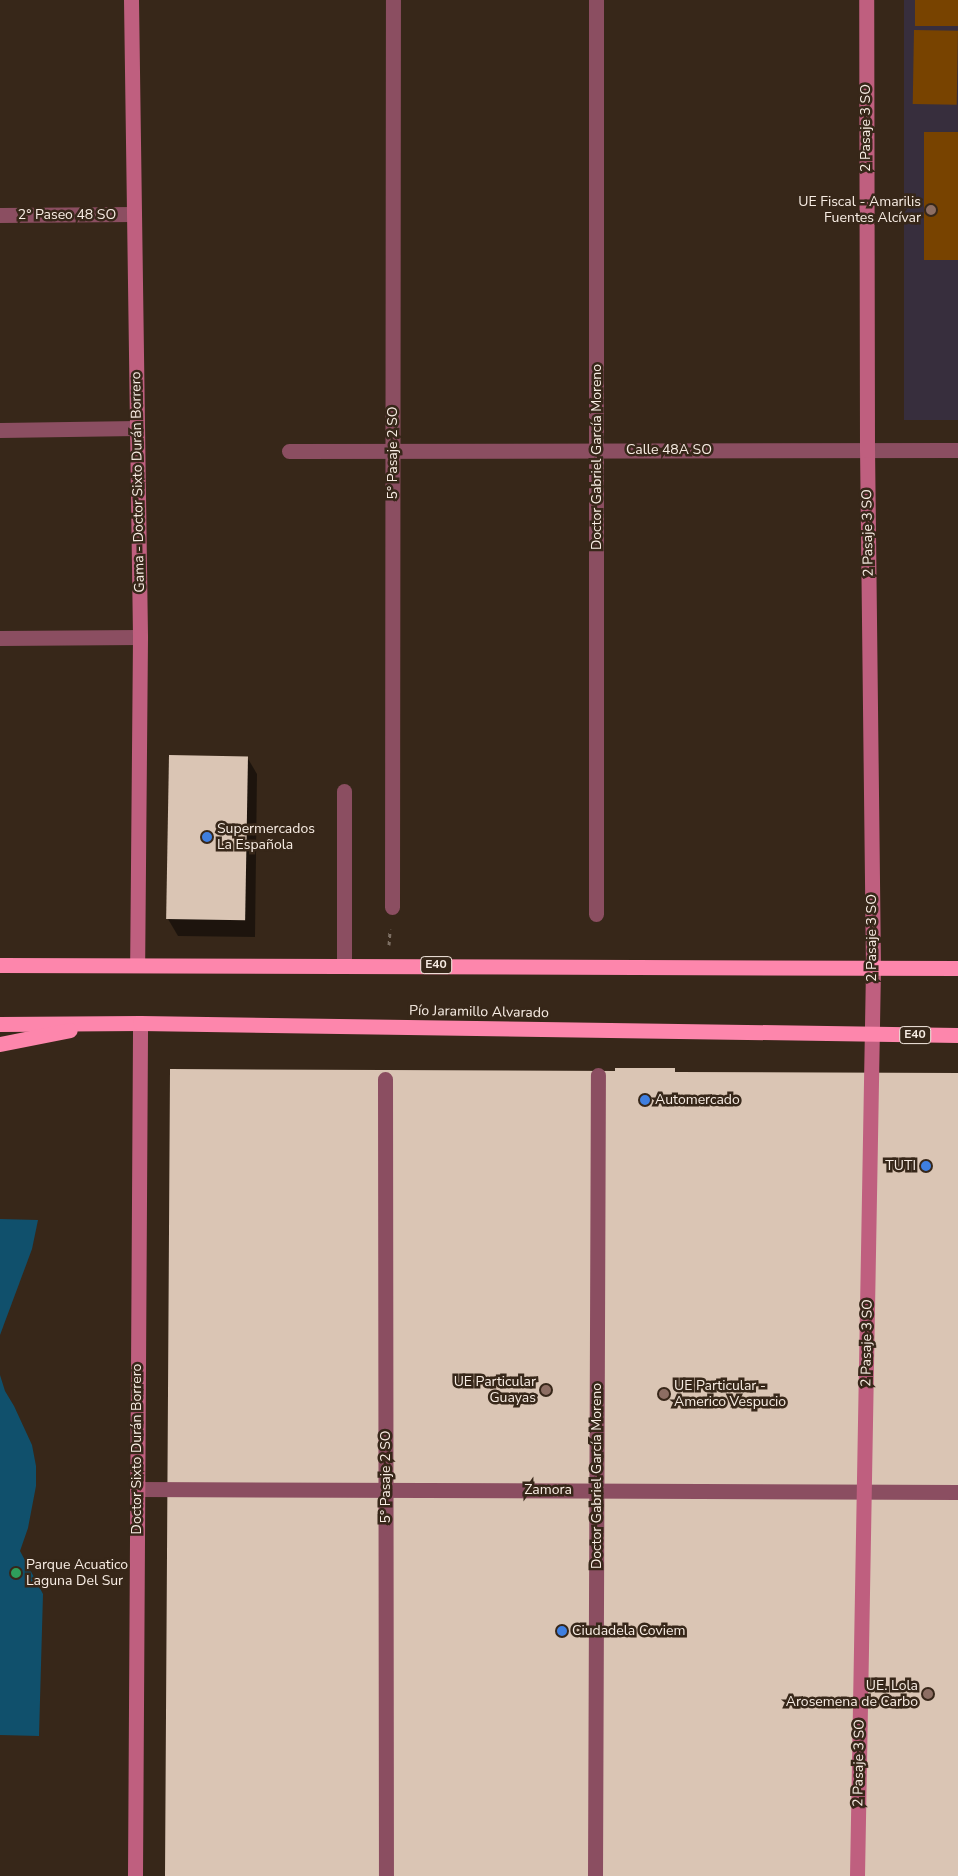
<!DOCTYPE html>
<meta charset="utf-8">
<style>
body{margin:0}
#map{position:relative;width:958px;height:1876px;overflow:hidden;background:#372719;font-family:"Nunito Sans",sans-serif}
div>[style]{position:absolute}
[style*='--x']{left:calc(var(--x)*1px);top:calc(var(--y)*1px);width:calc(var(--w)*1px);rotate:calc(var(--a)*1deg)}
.education>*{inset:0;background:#372e3d;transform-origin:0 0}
.green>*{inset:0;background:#784300;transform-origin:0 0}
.water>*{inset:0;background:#10506c}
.shadow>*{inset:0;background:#0007}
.building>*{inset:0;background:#dac5b4;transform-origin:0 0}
.path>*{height:3px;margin-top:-1.5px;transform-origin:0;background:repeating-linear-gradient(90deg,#7d6f63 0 4px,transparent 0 8px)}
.lane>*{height:15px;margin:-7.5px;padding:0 7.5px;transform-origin:7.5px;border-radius:7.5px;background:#8b4e61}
.street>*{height:15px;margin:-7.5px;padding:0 7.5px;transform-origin:7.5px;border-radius:7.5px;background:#8b4e61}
.secondary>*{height:15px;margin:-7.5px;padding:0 7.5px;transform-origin:7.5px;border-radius:7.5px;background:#bf5f7f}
.highway>*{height:15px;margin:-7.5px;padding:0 7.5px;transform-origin:7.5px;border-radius:7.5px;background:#fd86ac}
.dots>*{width:14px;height:14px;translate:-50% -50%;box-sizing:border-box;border:2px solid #372719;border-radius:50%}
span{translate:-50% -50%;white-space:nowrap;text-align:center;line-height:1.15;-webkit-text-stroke:5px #372719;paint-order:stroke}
.shield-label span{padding:1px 4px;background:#372719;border:1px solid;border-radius:4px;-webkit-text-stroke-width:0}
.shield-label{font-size:12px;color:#f8ede4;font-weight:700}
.street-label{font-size:14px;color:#f8ede4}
.poi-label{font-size:14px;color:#f8ede4}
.right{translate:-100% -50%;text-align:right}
.left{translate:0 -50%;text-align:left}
</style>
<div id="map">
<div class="education">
<div style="left:904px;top:0;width:54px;height:420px"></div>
</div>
<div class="green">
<div style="left:915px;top:0;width:43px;height:26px"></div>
<div style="left:914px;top:30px;width:44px;height:74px;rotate:1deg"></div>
<div style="left:924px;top:132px;width:34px;height:128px"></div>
</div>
<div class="water">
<div style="clip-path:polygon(0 1219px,38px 1220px,32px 1249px,0 1335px)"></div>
<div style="clip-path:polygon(0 1375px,5px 1391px,14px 1406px,32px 1445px,36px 1466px,36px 1486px,28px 1528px,20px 1551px,43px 1594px,39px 1736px,0 1735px)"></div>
</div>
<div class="shadow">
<div style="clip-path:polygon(247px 757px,257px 774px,255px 937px,178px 936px,168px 919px)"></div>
</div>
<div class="building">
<div style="left:169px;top:755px;width:79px;height:164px;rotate:1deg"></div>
<div style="clip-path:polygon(615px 1068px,675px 1068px,675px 1072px,958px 1073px,958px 1876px,165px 1876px,170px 1069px,615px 1071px)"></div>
</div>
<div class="path">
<div style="--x:389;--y:945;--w:16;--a:-86"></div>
</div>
<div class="lane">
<div style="--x:344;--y:965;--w:174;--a:-90"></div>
</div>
<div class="street">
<div style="--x:596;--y:0;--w:914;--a:90"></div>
<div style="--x:0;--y:215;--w:134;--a:-0.4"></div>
<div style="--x:0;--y:430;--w:137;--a:-0.8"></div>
<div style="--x:289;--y:451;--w:669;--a:-0.09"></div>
<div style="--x:0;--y:638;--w:140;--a:-0.4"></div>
<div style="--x:392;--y:907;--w:907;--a:-89.94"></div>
<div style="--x:385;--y:1079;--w:797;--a:89.93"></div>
<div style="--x:137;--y:1489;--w:821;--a:0.21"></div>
<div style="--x:595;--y:1876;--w:801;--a:-89.79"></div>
</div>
<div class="secondary">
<div style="--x:131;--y:0;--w:637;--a:89.19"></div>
<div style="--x:140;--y:637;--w:328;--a:90.5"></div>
<div style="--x:135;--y:1876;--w:853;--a:-89.66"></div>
<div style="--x:857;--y:1876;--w:909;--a:-88.99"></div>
<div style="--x:873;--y:967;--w:517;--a:-90.66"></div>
<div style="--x:867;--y:450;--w:450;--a:-90.1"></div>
</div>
<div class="highway">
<div style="--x:0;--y:965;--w:958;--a:0.18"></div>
<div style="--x:0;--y:1024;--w:140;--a:-0.4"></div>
<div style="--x:140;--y:1023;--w:818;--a:0.84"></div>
<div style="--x:0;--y:1044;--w:71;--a:-11.3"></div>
</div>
<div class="dots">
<div style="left:931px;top:210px;background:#8d6e63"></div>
<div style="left:207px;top:837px;background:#3f7fe0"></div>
<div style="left:645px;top:1100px;background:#3f7fe0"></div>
<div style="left:926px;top:1166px;background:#3f7fe0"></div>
<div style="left:546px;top:1390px;background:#8d6e63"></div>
<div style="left:664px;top:1394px;background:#8d6e63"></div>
<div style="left:16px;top:1573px;background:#2e9e5b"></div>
<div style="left:562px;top:1631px;background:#3f7fe0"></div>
<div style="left:928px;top:1694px;background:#8d6e63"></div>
</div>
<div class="shield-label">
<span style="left:436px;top:965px">E40</span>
<span style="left:915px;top:1035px">E40</span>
</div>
<div class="street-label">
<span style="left:866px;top:128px;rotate:-90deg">2 Pasaje 3 SO</span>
<span style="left:67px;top:215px">2° Paseo 48 SO</span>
<span style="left:669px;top:450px">Calle 48A SO</span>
<span style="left:393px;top:453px;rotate:-90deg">5° Pasaje 2 SO</span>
<span style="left:597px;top:457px;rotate:-90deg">Doctor Gabriel García Moreno</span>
<span style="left:138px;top:482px;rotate:-91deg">Gama - Doctor Sixto Durán Borrero</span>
<span style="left:868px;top:533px;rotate:-91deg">2 Pasaje 3 SO</span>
<span style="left:872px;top:938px;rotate:-90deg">2 Pasaje 3 SO</span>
<span style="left:479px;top:1012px;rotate:1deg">Pío Jaramillo Alvarado</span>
<span style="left:867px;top:1343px;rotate:-89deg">2 Pasaje 3 SO</span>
<span style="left:137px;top:1449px;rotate:-90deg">Doctor Sixto Durán Borrero</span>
<span style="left:597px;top:1476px;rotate:-90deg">Doctor Gabriel García Moreno</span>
<span style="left:386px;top:1477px;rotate:-90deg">5° Pasaje 2 SO</span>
<span style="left:548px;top:1490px">Zamora</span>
<span style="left:859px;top:1763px;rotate:-89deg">2 Pasaje 3 SO</span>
</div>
<div class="poi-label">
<span class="right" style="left:921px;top:210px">UE Fiscal - Amarilis<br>Fuentes Alcívar</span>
<span class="left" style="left:217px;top:837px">Supermercados<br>La Española</span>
<span class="left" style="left:655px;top:1100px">Automercado</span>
<span class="right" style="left:916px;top:1166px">TUTI</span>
<span class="right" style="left:536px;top:1390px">UE Particular<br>Guayas</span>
<span class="left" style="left:674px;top:1394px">UE Particular -<br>Americo Vespucio</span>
<span class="left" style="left:26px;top:1573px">Parque Acuatico<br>Laguna Del Sur</span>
<span class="left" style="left:572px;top:1631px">Ciudadela Coviem</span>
<span class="right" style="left:918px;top:1694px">UE. Lola<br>Arosemena de Carbo</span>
</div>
</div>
